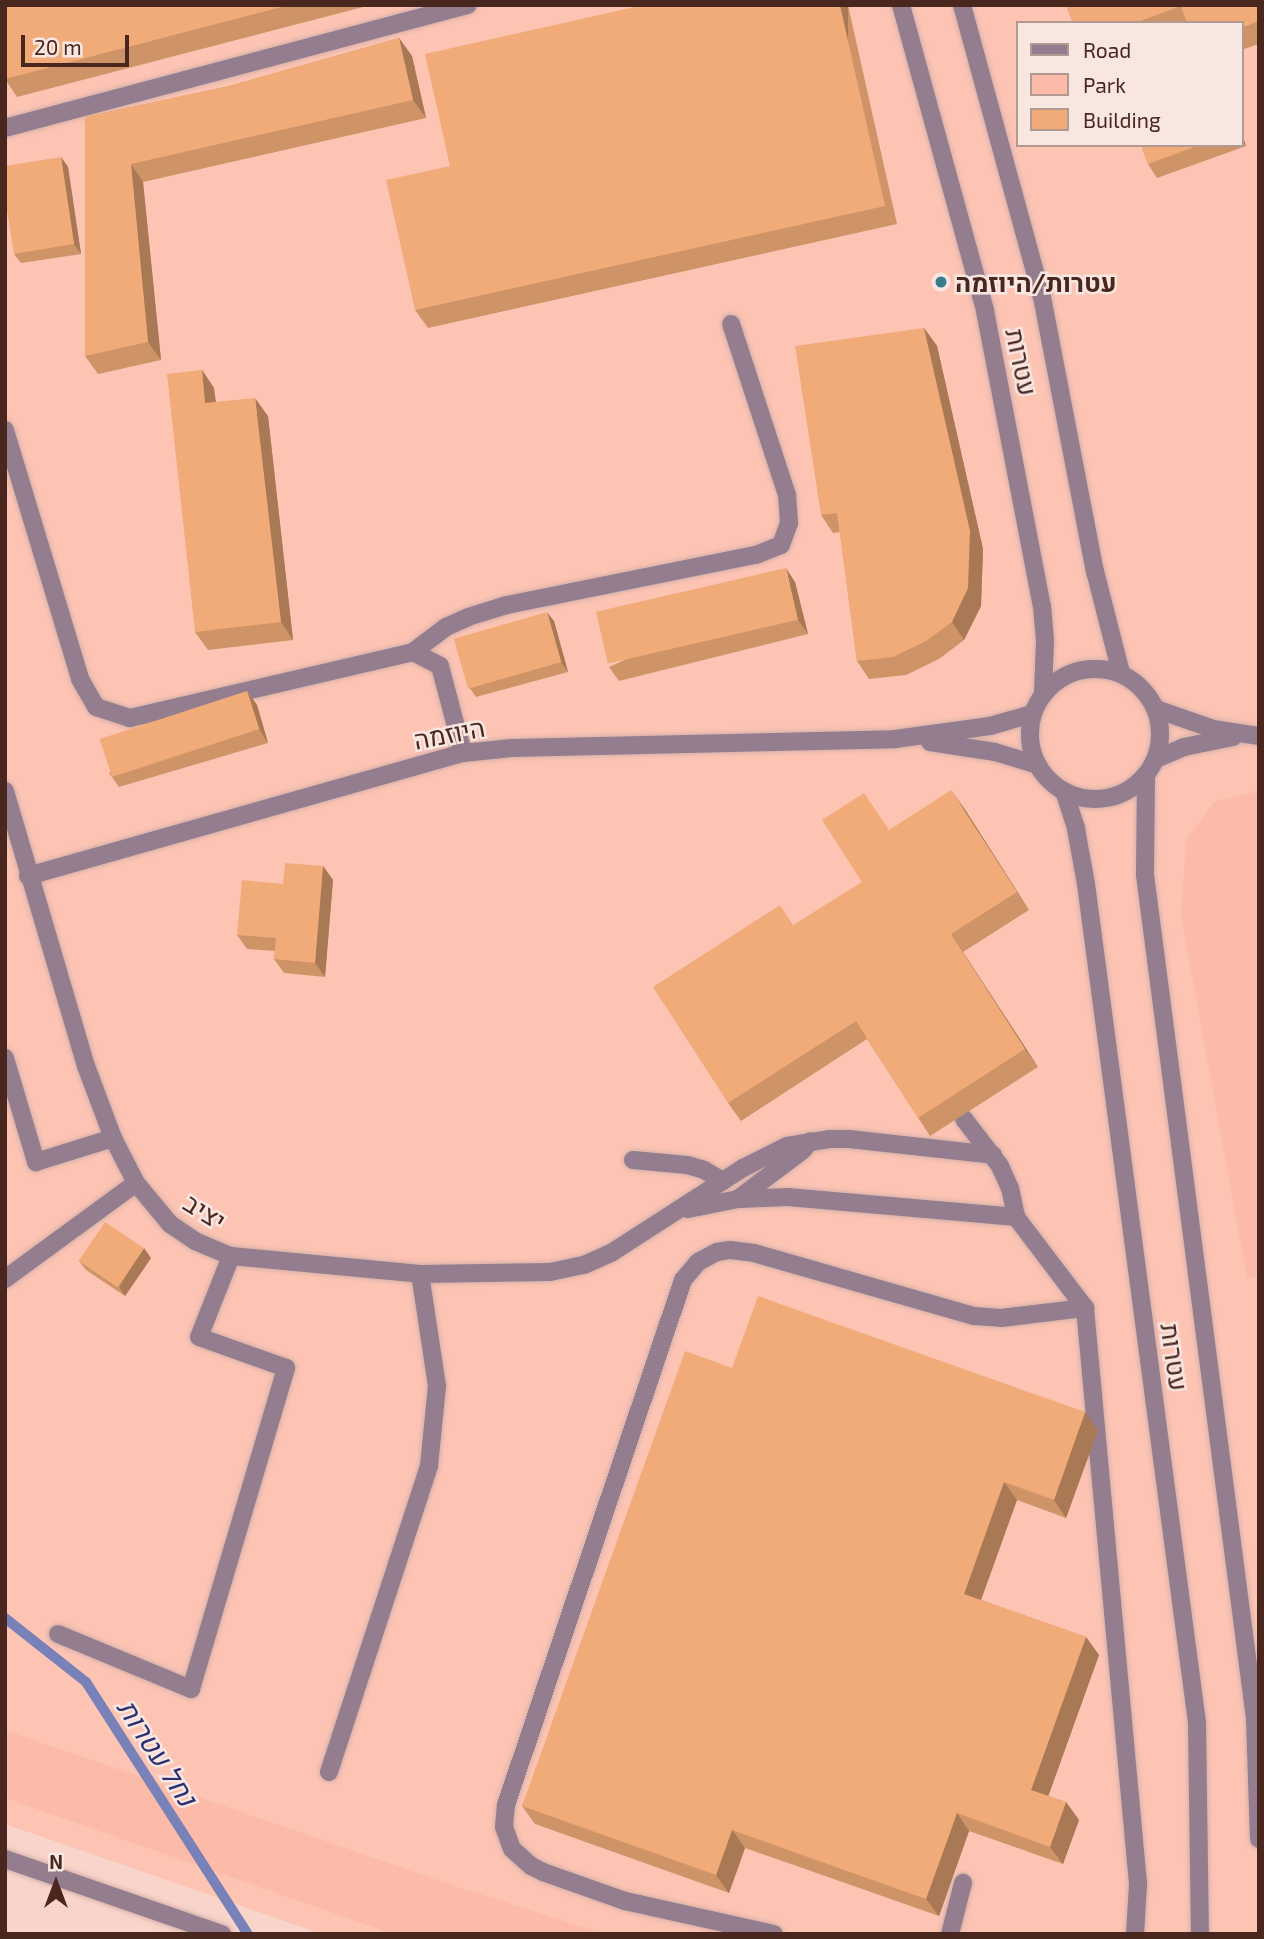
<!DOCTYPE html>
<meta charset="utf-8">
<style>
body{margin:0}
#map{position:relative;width:1264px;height:1939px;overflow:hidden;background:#f8d4cb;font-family:"Exo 2",Heebo,sans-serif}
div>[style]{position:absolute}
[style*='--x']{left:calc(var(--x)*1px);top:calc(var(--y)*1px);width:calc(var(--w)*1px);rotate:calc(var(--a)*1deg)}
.built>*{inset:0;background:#fdc4b4}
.green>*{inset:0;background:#fcbba9}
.stream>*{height:10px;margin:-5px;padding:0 5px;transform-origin:5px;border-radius:5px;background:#7882b8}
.roads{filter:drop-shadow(0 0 2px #d5b1a9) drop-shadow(0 0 2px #d5b1a9)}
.minor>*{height:18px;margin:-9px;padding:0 9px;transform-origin:9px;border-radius:9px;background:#947d8e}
.minor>.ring{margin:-9px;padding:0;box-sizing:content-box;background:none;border:18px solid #947d8e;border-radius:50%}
.wall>*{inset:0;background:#cf9368}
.shaded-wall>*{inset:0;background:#a97855;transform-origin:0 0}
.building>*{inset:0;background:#f1ab79;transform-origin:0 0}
.dots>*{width:19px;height:19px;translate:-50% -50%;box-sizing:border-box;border:4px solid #f8e6e1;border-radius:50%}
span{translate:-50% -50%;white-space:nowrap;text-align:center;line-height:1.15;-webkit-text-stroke:5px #f8e6e1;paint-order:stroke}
.poi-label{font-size:26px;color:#49271f;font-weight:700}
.left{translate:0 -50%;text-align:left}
.street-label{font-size:26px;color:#49271f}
.water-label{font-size:28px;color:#2b3073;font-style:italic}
.frame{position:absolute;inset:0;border:7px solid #49271f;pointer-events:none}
.legend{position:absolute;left:1016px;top:21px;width:228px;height:126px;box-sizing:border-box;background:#f8e6e1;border:2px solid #b29a93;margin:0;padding:9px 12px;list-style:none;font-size:21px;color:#49271f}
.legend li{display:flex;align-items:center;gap:14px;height:35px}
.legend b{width:35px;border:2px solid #b29a93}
.north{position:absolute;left:21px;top:1848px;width:70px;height:70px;-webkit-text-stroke:5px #f8e6e1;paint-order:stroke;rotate:0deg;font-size:19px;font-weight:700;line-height:28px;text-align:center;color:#49271f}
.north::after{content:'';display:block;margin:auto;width:24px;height:32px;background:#49271f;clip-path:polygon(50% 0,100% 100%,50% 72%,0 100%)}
.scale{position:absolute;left:21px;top:35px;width:108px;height:32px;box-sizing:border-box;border:4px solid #49271f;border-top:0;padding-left:9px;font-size:21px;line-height:24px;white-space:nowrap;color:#49271f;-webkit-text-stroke:5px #f8e6e1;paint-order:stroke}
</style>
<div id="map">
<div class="built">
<div style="clip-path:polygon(evenodd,5px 5px,1259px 5px,1259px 1934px,322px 1934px,5px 1824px,5px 5px,1017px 23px,1241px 23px,1241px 145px,1017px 145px,1017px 23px)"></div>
</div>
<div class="green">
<div style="clip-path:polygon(1259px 791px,1259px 1276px,1247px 1279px,1181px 915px,1186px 840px,1214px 802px)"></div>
<div style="clip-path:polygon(5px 1730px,455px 1886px,605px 1934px,393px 1934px,5px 1798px)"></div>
</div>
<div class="stream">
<div style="--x:5;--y:1618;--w:103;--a:38.3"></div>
<div style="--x:86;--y:1682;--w:300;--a:57.3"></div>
</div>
<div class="roads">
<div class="minor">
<div style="--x:901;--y:5;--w:317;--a:74.6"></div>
<div style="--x:985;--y:311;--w:300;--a:79.1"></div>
<div style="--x:1042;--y:606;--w:35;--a:85"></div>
<div style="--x:1045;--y:641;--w:53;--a:92.2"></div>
<div style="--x:962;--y:5;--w:303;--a:74.7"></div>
<div style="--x:1042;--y:297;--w:279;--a:79.1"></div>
<div style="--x:1095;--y:571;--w:105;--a:75.7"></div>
<div style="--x:5;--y:128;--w:479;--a:-14.9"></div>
<div style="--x:5;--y:430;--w:260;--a:73.2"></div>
<div style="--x:80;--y:679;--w:32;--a:60"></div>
<div style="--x:96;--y:707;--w:36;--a:18"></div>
<div style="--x:130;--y:718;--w:291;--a:-13.1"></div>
<div style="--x:413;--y:652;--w:30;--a:27"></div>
<div style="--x:440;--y:666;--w:90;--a:75.2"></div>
<div style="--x:413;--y:652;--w:41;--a:-37.1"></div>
<div style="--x:446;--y:627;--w:24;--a:-24"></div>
<div style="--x:468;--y:617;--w:41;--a:-17.1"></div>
<div style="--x:507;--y:605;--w:254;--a:-11.4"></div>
<div style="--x:756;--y:555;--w:27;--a:-22"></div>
<div style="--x:781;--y:545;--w:23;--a:-70"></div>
<div style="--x:789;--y:523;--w:28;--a:-94"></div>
<div style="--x:787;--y:495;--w:180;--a:-108.1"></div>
<div class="ring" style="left:1030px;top:669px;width:112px;height:112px"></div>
<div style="--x:1156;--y:709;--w:60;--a:19.3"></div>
<div style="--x:1213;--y:729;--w:47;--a:8.7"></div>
<div style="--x:930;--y:742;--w:66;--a:8.7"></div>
<div style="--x:995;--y:752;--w:45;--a:16.8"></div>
<div style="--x:1156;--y:759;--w:30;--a:-23"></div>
<div style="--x:1184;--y:747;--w:50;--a:-11.5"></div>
<div style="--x:1146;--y:776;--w:99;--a:90.6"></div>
<div style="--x:1145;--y:875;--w:851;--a:82.57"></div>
<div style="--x:1255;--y:1719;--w:120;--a:88.1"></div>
<div style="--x:5;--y:791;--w:287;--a:73.6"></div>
<div style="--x:86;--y:1066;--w:77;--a:69.4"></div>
<div style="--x:113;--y:1138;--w:51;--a:62.9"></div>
<div style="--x:136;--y:1183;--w:53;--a:50.3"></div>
<div style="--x:170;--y:1224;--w:30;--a:34"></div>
<div style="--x:195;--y:1241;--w:39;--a:23"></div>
<div style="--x:231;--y:1256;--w:190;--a:5.4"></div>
<div style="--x:420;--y:1274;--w:130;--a:-0.9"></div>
<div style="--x:550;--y:1272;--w:35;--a:-12"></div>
<div style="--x:584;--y:1265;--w:30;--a:-24"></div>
<div style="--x:611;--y:1253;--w:157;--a:-32.8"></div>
<div style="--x:743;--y:1168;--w:49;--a:-26.6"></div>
<div style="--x:787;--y:1146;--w:44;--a:-9.2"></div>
<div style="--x:830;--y:1139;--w:19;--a:0"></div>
<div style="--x:849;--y:1139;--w:145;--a:6.3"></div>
<div style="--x:1064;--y:791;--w:40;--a:72"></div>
<div style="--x:1076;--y:829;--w:56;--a:79.7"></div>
<div style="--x:1086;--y:884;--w:846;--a:82.46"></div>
<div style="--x:1197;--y:1723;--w:211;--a:89.2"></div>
<div style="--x:28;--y:876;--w:452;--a:-15.8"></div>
<div style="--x:463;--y:753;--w:49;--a:-5.8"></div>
<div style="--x:512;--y:748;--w:383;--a:-1.3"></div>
<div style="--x:895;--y:739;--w:96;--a:-7.8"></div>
<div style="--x:990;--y:726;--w:44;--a:-15.9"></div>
<div style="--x:5;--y:1058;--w:109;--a:73.4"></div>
<div style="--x:36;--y:1162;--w:81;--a:-17.3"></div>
<div style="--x:964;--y:1119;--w:59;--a:52.5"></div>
<div style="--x:1000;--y:1166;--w:24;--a:66"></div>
<div style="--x:1010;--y:1188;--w:30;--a:78"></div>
<div style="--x:1016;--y:1217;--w:114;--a:52.8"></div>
<div style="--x:1085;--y:1308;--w:578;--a:84.74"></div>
<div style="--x:1138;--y:1884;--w:50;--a:93.4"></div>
<div style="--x:633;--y:1160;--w:54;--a:5.3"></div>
<div style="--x:687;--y:1165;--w:18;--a:16"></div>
<div style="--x:704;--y:1170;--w:22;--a:30"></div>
<div style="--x:738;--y:1199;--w:81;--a:-37"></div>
<div style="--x:803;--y:1150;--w:11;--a:-52"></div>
<div style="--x:688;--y:1209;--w:51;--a:-11.3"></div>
<div style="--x:738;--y:1199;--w:50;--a:-2.3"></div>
<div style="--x:788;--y:1197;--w:229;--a:5"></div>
<div style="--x:5;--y:1279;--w:162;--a:-36.2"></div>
<div style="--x:58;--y:1634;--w:144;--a:22.5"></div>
<div style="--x:191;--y:1689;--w:335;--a:-73.5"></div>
<div style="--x:286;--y:1368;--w:92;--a:-160.4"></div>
<div style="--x:199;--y:1337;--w:87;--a:-68.4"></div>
<div style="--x:329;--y:1772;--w:322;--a:-71.9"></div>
<div style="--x:429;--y:1466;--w:80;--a:-84.3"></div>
<div style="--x:437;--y:1386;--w:113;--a:-98.6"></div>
<div style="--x:5;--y:1859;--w:230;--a:19.1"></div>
<div style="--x:774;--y:1934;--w:153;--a:-167.5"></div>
<div style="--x:625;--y:1901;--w:87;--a:-160.5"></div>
<div style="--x:543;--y:1872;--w:13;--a:-153"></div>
<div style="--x:531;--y:1866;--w:25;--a:-138"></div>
<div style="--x:512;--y:1849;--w:23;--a:-110"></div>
<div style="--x:504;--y:1827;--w:22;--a:-85"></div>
<div style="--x:506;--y:1805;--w:554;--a:-71.37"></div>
<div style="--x:683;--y:1280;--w:23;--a:-50"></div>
<div style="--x:698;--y:1262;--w:21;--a:-28"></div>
<div style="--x:717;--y:1252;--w:13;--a:-9"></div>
<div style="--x:730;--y:1250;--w:24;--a:7"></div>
<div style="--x:754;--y:1253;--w:229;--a:16"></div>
<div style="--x:974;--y:1316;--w:27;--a:4"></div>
<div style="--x:1001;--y:1318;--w:85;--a:-6.8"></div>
<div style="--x:950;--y:1934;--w:53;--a:-75.7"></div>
</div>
</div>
<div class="wall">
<div style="clip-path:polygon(5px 5px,371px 5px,17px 97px,5px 79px)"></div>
<div style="clip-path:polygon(644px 5px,848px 5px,897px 224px,428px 328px,415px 310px,450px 166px)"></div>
<div style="clip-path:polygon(1066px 5px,1259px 5px,1259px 44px,1241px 50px,1241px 23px,1073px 23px)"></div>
<div style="clip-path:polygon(399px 38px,412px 56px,426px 118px,143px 182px,161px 360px,98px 374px,85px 356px,85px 117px,229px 86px)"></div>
<div style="clip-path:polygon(1241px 132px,1246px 146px,1157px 178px,1148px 164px,1141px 145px,1241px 145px)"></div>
<div style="clip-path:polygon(61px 157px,68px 167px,81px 254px,21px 263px,14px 254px)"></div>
<div style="clip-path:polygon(924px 328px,937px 346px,983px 549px,981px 606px,964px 640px,939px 659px,906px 675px,869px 679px,857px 661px,840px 532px,833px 533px,821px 515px)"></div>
<div style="clip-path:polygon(202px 370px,214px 388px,216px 402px,268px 416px,293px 640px,208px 650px,195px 632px)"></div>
<div style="clip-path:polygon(795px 582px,808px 634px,619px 681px,609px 667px)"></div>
<div style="clip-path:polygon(554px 621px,568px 672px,476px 697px,469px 687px)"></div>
<div style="clip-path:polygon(247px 691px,257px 705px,268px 743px,119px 787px,109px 773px)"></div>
<div style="clip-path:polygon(964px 808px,1029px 910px,963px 952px,1038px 1067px,930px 1136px,867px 1039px,741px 1121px,728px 1103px,862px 882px,890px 830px)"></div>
<div style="clip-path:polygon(323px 866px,333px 880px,325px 977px,284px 973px,274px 959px,275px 951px,247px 949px,237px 935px,283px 884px)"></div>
<div style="clip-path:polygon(151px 1258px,125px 1296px,86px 1270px,79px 1261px)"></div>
<div style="clip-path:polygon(732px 1368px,1098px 1430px,1066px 1518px,1017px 1500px,981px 1600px,1086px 1637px,1099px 1655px,1048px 1796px,1066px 1802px,1079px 1820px,1063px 1864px,969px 1831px,939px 1916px,745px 1848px,729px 1893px,535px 1824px,522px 1806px)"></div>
</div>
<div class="shaded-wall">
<div style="left:840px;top:5px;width:8px;height:206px"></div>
<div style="clip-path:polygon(399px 38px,412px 56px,426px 118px,413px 100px)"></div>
<div style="clip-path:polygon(1241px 132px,1246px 146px,1241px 139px)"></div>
<div style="clip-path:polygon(61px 157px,68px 167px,81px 254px,74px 244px)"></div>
<div style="clip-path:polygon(131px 164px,143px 182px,161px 360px,148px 342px)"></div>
<div style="clip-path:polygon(924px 328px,937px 346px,983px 549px,981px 606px,964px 640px,952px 622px)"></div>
<div style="clip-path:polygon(202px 370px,214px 388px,218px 421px,205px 403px)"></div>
<div style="clip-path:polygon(255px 398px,268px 416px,293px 640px,281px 622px)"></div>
<div style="clip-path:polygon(786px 568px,795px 582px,808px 634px,798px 620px)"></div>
<div style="clip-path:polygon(547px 612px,554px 621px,568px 672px,561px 662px)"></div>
<div style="clip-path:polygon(247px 691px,257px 705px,268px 743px,259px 729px)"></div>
<div style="clip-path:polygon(951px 790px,964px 808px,1029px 910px,1017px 892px)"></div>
<div style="clip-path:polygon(323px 866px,333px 880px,325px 977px,315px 963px)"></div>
<div style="clip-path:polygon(951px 934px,963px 952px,1038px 1067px,1025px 1049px)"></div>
<div style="clip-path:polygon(144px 1248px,151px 1258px,125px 1296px,119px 1287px)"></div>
<div style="clip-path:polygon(1085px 1412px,1098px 1430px,1066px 1518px,1054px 1500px)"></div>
<div style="clip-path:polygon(1004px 1482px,1017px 1500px,977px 1611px,964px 1594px)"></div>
<div style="clip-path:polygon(1086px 1637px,1099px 1655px,1044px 1808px,1031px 1790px)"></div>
<div style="clip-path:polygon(1066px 1802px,1079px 1820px,1063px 1864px,1050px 1847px)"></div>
<div style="clip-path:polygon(957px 1813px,969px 1831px,939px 1916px,926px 1899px)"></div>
<div style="clip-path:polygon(732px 1830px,745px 1848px,729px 1893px,716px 1875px)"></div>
</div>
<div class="building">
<div style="clip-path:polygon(5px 5px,289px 5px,5px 79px)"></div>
<div style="clip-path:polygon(644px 5px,840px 5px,885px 206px,415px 310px,386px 180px,450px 166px,425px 54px)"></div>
<div style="clip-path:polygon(1066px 5px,1259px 5px,1259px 21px,1241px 28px,1241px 23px,1187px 23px,1181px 6px,1135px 23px,1073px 23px)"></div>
<div style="clip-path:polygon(399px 38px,413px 100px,131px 164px,148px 342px,85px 356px,85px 117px,229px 86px)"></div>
<div style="clip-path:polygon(1141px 145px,1200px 145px,1148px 164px)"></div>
<div style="clip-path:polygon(61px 157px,74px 244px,14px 254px,5px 198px,5px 166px)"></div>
<div style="clip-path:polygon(924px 328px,970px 531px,968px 588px,952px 622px,926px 641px,893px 657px,857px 661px,837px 513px,821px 515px,795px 346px)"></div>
<div style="clip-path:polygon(202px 370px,205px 403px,255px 398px,281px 622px,195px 632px,167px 374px)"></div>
<div style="left:786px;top:568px;width:53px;height:195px;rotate:77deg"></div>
<div style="left:547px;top:612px;width:52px;height:97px;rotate:74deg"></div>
<div style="left:247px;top:691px;width:40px;height:155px;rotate:72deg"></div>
<div style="clip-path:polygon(951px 790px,1017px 892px,951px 934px,1025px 1049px,918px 1118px,856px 1021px,728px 1103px,653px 987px,780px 905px,793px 925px,862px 882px,822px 820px,864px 793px,889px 830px)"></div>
<div style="clip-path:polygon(285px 863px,323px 866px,315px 963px,274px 959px,276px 938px,237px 935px,242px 880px,283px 884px)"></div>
<div style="left:105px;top:1222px;width:47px;height:47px;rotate:34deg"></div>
<div style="clip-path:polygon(758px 1296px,1085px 1412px,1054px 1500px,1004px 1482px,964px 1594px,1086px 1637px,1031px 1790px,1066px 1802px,1050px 1847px,957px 1813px,926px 1899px,732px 1830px,716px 1875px,522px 1806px,685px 1351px,732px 1368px)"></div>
</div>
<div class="dots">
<div style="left:941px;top:282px;background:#387b8b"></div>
</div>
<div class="poi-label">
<span class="left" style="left:955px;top:282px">עטרות/היוזמה</span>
</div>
<div class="street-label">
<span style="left:1022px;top:362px;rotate:78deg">עטרות</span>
<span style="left:449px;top:733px;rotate:-11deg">היוזמה</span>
<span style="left:205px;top:1211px;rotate:32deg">יציב</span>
<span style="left:1175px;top:1357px;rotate:82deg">עטרות</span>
</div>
<div class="water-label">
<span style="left:158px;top:1752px;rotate:57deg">נחל עטרות</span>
</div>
<div class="frame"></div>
<ul class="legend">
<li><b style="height:9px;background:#947d8e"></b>Road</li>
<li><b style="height:19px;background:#fcbba9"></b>Park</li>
<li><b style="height:19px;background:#f1ab79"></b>Building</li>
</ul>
<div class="north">N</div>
<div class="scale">20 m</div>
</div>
